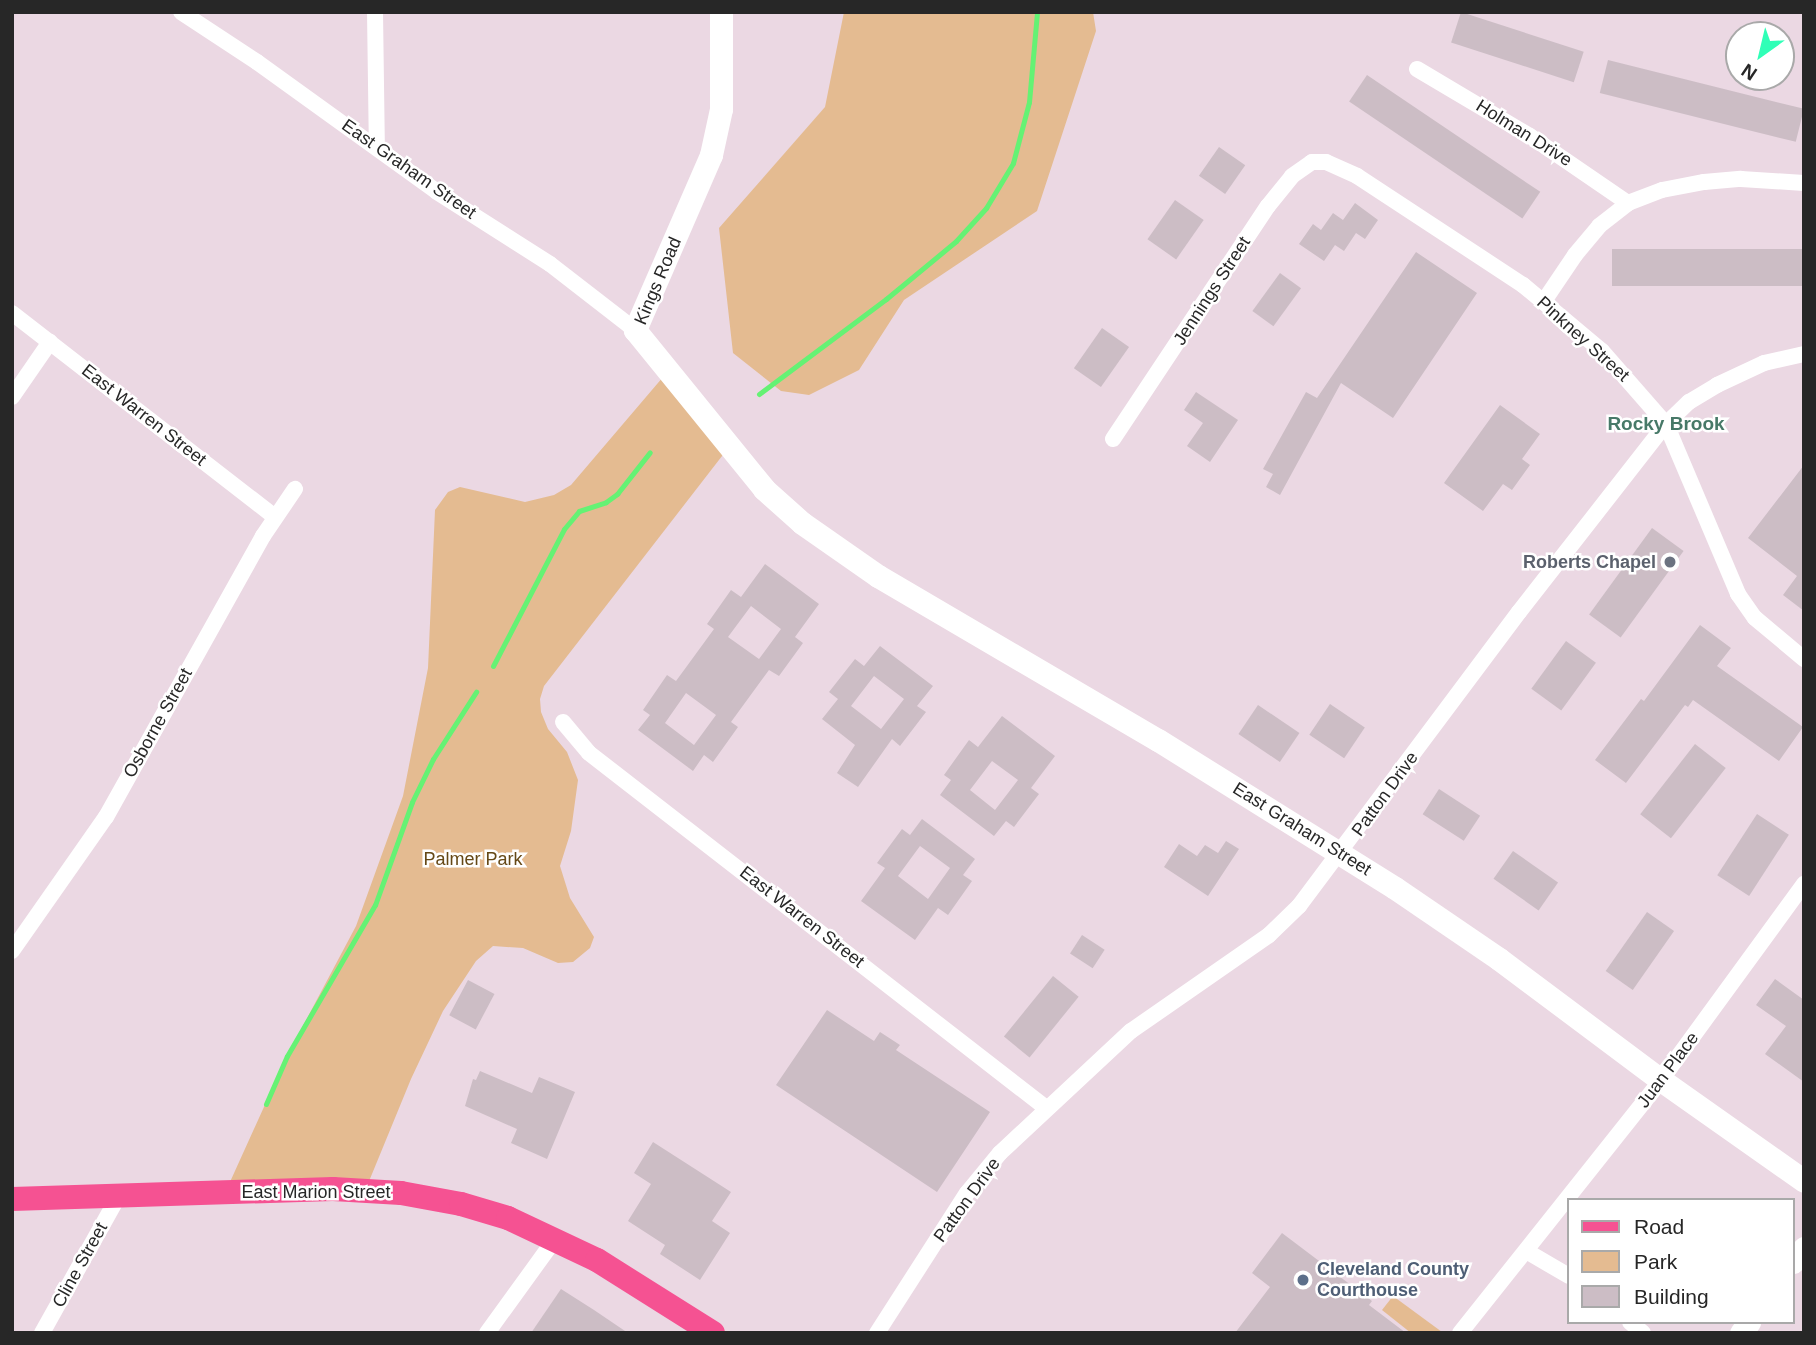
<!DOCTYPE html>
<style>
body{margin:0}
#map{position:relative;width:1816px;height:1345px;overflow:hidden;background:#ebd8e3;font-family:Arial,sans-serif}
div>[style]{position:absolute}
[style*='--x']{left:calc(var(--x)*1px);top:calc(var(--y)*1px);width:calc(var(--w)*1px);rotate:calc(var(--a)*1deg)}
.green>*{inset:0;background:#e4bb91}
.stream>*{height:5px;margin:-2.5px;padding:0 2.5px;transform-origin:2.5px;border-radius:2.5px;background:#65f274}
.building>*{inset:0;background:#ccbdc5;transform-origin:0 0}
.street>*{height:16px;margin:-8px;padding:0 8px;transform-origin:8px;border-radius:8px;background:#fff}
.secondary>*{height:23px;margin:-11.5px;padding:0 11.5px;transform-origin:11.5px;border-radius:11.5px;background:#fff}
.primary>*{height:24px;margin:-12px;padding:0 12px;transform-origin:12px;border-radius:12px;background:#f55292}
.dots>*{width:19px;height:19px;translate:-50% -50%;box-sizing:border-box;border:4px solid #fff;border-radius:50%}
span{translate:-50% -50%;white-space:nowrap;text-align:center;line-height:1.15;-webkit-text-stroke:5px #fff;paint-order:stroke}
.street-label{font-size:18px;color:#272727}
.worship-label{font-size:18px;color:#5b616d;font-weight:700}
.right{translate:-100% -50%;text-align:right}
.park-label{font-size:18px;color:#654816}
.service-label{font-size:18px;color:#4e5e75;font-weight:700}
.left{translate:0 -50%;text-align:left}
.neighbourhood-label{font-size:19px;color:#477968;font-weight:700}
.frame{position:absolute;inset:0;border:14px solid #272727;pointer-events:none}
.legend{position:absolute;left:1567px;top:1198px;width:228px;height:126px;box-sizing:border-box;background:#fff;border:2px solid #a9a9a9;margin:0;padding:9px 12px;list-style:none;font-size:21px;color:#272727}
.legend li{display:flex;align-items:center;gap:14px;height:35px}
.legend b{width:35px;border:2px solid #a9a9a9}
.north{position:absolute;left:1725px;top:21px;width:70px;height:70px;box-sizing:border-box;background:#fff;border:2px solid #a9a9a9;border-radius:50%;rotate:214deg;font-size:19px;font-weight:700;line-height:28px;text-align:center;color:#272727}
.north::after{content:'';display:block;margin:auto;width:24px;height:32px;background:#30ffb7;clip-path:polygon(50% 0,100% 100%,50% 72%,0 100%)}
</style>
<div id="map">
<div class="green">
<div style="clip-path:polygon(844px 12px,1093px 12px,1096px 31px,1037px 211px,904px 300px,859px 370px,809px 395px,781px 391px,733px 353px,719px 228px,825px 107px)"></div>
<div style="clip-path:polygon(669px 370px,729px 447px,544px 686px,540px 699px,541px 712px,548px 729px,567px 752px,578px 780px,571px 831px,560px 866px,570px 898px,594px 937px,590px 948px,573px 962px,558px 963px,523px 948px,493px 946px,476px 961px,443px 1011px,411px 1079px,365px 1191px,225px 1193px,287px 1056px,356px 926px,403px 796px,428px 668px,435px 510px,448px 492px,460px 487px,525px 502px,554px 495px,571px 485px)"></div>
<div style="clip-path:polygon(1393px 1296px,1442px 1332px,1411px 1333px,1382px 1310px)"></div>
</div>
<div class="stream">
<div style="--x:759;--y:394;--w:159;--a:-36.8"></div>
<div style="--x:886;--y:299;--w:91;--a:-39.6"></div>
<div style="--x:956;--y:241;--w:45;--a:-47.7"></div>
<div style="--x:986;--y:208;--w:52;--a:-59"></div>
<div style="--x:1013;--y:163;--w:63;--a:-75.3"></div>
<div style="--x:1029;--y:102;--w:90;--a:-84.9"></div>
<div style="--x:493;--y:666;--w:154;--a:-62.6"></div>
<div style="--x:564;--y:529;--w:23;--a:-50"></div>
<div style="--x:579;--y:511;--w:28;--a:-18"></div>
<div style="--x:606;--y:502;--w:14;--a:-36"></div>
<div style="--x:617;--y:494;--w:53;--a:-51.8"></div>
<div style="--x:266;--y:1104;--w:52;--a:-66.4"></div>
<div style="--x:287;--y:1056;--w:175;--a:-59.8"></div>
<div style="--x:375;--y:905;--w:109;--a:-70.2"></div>
<div style="--x:412;--y:802;--w:48;--a:-64"></div>
<div style="--x:433;--y:759;--w:80;--a:-57.3"></div>
</div>
<div class="building">
<div style="left:1461px;top:12px;width:129px;height:32px;rotate:18deg"></div>
<div style="left:1608px;top:60px;width:202px;height:34px;rotate:14deg"></div>
<div style="left:1367px;top:75px;width:209px;height:32px;rotate:34deg"></div>
<div style="left:1219px;top:147px;width:32px;height:35px;rotate:35deg"></div>
<div style="left:1175px;top:200px;width:35px;height:48px;rotate:35deg"></div>
<div style="clip-path:polygon(1355px 203px,1378px 220px,1365px 239px,1356px 233px,1344px 251px,1335px 245px,1324px 261px,1299px 244px,1313px 224px,1321px 230px,1333px 213px,1343px 220px)"></div>
<div style="left:1804px;top:249px;width:37px;height:192px;rotate:90deg"></div>
<div style="clip-path:polygon(1416px 252px,1477px 293px,1393px 418px,1341px 383px,1280px 495px,1266px 487px,1273px 474px,1263px 469px,1306px 392px,1317px 398px)"></div>
<div style="left:1280px;top:273px;width:26px;height:47px;rotate:36deg"></div>
<div style="left:1102px;top:328px;width:33px;height:49px;rotate:35deg"></div>
<div style="clip-path:polygon(1196px 392px,1238px 420px,1210px 462px,1187px 446px,1203px 423px,1184px 410px)"></div>
<div style="clip-path:polygon(1500px 405px,1540px 434px,1522px 459px,1530px 465px,1512px 490px,1503px 484px,1483px 511px,1444px 483px)"></div>
<div style="clip-path:polygon(1804px 465px,1804px 611px,1783px 595px,1797px 576px,1748px 538px)"></div>
<div style="left:1652px;top:528px;width:39px;height:107px;rotate:36deg"></div>
<div style="clip-path:polygon(evenodd,765px 564px,819px 604px,795px 637px,803px 643px,779px 676px,769px 670px,731px 722px,738px 727px,713px 762px,704px 755px,693px 771px,638px 730px,650px 715px,643px 710px,667px 675px,676px 681px,687px 666px,714px 629px,707px 624px,731px 590px,741px 597px,765px 564px,751px 606px,781px 629px,759px 659px,728px 637px,751px 606px,765px 564px,686px 693px,716px 715px,694px 745px,665px 723px,686px 693px)"></div>
<div style="clip-path:polygon(1700px 625px,1731px 648px,1717px 666px,1803px 727px,1779px 761px,1693px 700px,1688px 707px,1685px 705px,1626px 783px,1595px 760px,1641px 699px,1644px 701px)"></div>
<div style="left:1566px;top:641px;width:37px;height:59px;rotate:36deg"></div>
<div style="clip-path:polygon(evenodd,880px 646px,933px 686px,917px 706px,926px 712px,900px 746px,892px 739px,858px 787px,837px 773px,855px 745px,822px 719px,838px 699px,829px 692px,855px 659px,864px 666px,880px 646px,874px 676px,904px 699px,881px 729px,851px 706px,874px 676px)"></div>
<div style="left:1330px;top:704px;width:42px;height:37px;rotate:34deg"></div>
<div style="left:1258px;top:705px;width:50px;height:35px;rotate:34deg"></div>
<div style="clip-path:polygon(evenodd,1002px 716px,1055px 756px,1031px 788px,1039px 794px,1014px 827px,1006px 821px,994px 836px,940px 795px,951px 780px,944px 775px,969px 740px,978px 747px,1002px 716px,992px 761px,1018px 780px,995px 810px,970px 790px,992px 761px)"></div>
<div style="left:1695px;top:744px;width:39px;height:89px;rotate:38deg"></div>
<div style="left:1439px;top:789px;width:49px;height:30px;rotate:33deg"></div>
<div style="left:1757px;top:814px;width:38px;height:73px;rotate:33deg"></div>
<div style="clip-path:polygon(evenodd,922px 819px,975px 859px,963px 875px,972px 881px,948px 915px,938px 908px,915px 940px,861px 901px,885px 868px,877px 863px,902px 829px,910px 835px,922px 819px,920px 846px,950px 868px,928px 899px,898px 876px,920px 846px)"></div>
<div style="clip-path:polygon(1226px 841px,1239px 849px,1208px 896px,1164px 867px,1179px 844px,1197px 856px,1205px 845px,1218px 853px)"></div>
<div style="left:1513px;top:851px;width:55px;height:34px;rotate:35deg"></div>
<div style="left:1647px;top:912px;width:33px;height:72px;rotate:35deg"></div>
<div style="left:1082px;top:935px;width:27px;height:22px;rotate:33deg"></div>
<div style="left:1053px;top:976px;width:33px;height:78px;rotate:39deg"></div>
<div style="clip-path:polygon(1775px 979px,1804px 1000px,1804px 1082px,1765px 1054px,1786px 1026px,1756px 1005px)"></div>
<div style="left:468px;top:980px;width:30px;height:40px;rotate:28deg"></div>
<div style="clip-path:polygon(827px 1010px,874px 1041px,880px 1032px,900px 1045px,896px 1050px,990px 1112px,937px 1192px,776px 1085px)"></div>
<div style="clip-path:polygon(480px 1071px,532px 1093px,539px 1077px,575px 1092px,547px 1159px,511px 1143px,517px 1129px,465px 1106px,473px 1079px,476px 1080px)"></div>
<div style="clip-path:polygon(653px 1142px,731px 1192px,712px 1221px,730px 1233px,700px 1280px,660px 1254px,665px 1245px,628px 1221px,651px 1184px,634px 1173px)"></div>
<div style="clip-path:polygon(1282px 1233px,1372px 1301px,1369px 1305px,1406px 1333px,1235px 1333px,1270px 1287px,1252px 1273px)"></div>
<div style="clip-path:polygon(561px 1289px,594px 1310px,628px 1333px,531px 1333px)"></div>
</div>
<div class="street">
<div style="--x:181;--y:12;--w:91;--a:33.3"></div>
<div style="--x:257;--y:62;--w:222;--a:35.8"></div>
<div style="--x:437;--y:192;--w:134;--a:32.5"></div>
<div style="--x:550;--y:264;--w:108;--a:37.8"></div>
<div style="--x:375;--y:12;--w:136;--a:89.2"></div>
<div style="--x:1417;--y:69;--w:131;--a:30.7"></div>
<div style="--x:1530;--y:136;--w:119;--a:34.4"></div>
<div style="--x:1544;--y:301;--w:55;--a:-56"></div>
<div style="--x:1575;--y:255;--w:38;--a:-50"></div>
<div style="--x:1599;--y:226;--w:37;--a:-38"></div>
<div style="--x:1628;--y:203;--w:36;--a:-21"></div>
<div style="--x:1662;--y:190;--w:43;--a:-10.8"></div>
<div style="--x:1704;--y:182;--w:37;--a:-5"></div>
<div style="--x:1741;--y:179;--w:63;--a:3.6"></div>
<div style="--x:12;--y:313;--w:333;--a:37.8"></div>
<div style="--x:12;--y:397;--w:67;--a:-55.4"></div>
<div style="--x:1113;--y:439;--w:280;--a:-56.4"></div>
<div style="--x:1268;--y:206;--w:38;--a:-51"></div>
<div style="--x:1292;--y:176;--w:24;--a:-35"></div>
<div style="--x:1312;--y:162;--w:14;--a:0"></div>
<div style="--x:1326;--y:162;--w:34;--a:24"></div>
<div style="--x:1357;--y:176;--w:199;--a:33.3"></div>
<div style="--x:1523;--y:285;--w:103;--a:39.9"></div>
<div style="--x:1602;--y:351;--w:97;--a:48.8"></div>
<div style="--x:1666;--y:424;--w:185;--a:67"></div>
<div style="--x:1738;--y:594;--w:29;--a:55"></div>
<div style="--x:1755;--y:618;--w:64;--a:39.9"></div>
<div style="--x:563;--y:722;--w:40;--a:50"></div>
<div style="--x:589;--y:753;--w:579;--a:37.84"></div>
<div style="--x:12;--y:951;--w:164;--a:-55"></div>
<div style="--x:106;--y:817;--w:322;--a:-60.8"></div>
<div style="--x:263;--y:536;--w:57;--a:-55.8"></div>
<div style="--x:1526;--y:1251;--w:50;--a:30.2"></div>
<div style="--x:1630;--y:1322;--w:17;--a:40"></div>
<div style="--x:42;--y:1333;--w:156;--a:-60.8"></div>
<div style="--x:487;--y:1333;--w:116;--a:-54.1"></div>
<div style="--x:877;--y:1333;--w:166;--a:-57.3"></div>
<div style="--x:967;--y:1193;--w:52;--a:-50.5"></div>
<div style="--x:1000;--y:1153;--w:179;--a:-43"></div>
<div style="--x:1131;--y:1031;--w:168;--a:-34.8"></div>
<div style="--x:1269;--y:935;--w:42;--a:-44"></div>
<div style="--x:1299;--y:906;--w:367;--a:-53.2"></div>
<div style="--x:1519;--y:612;--w:239;--a:-52"></div>
<div style="--x:1666;--y:424;--w:32;--a:-44"></div>
<div style="--x:1689;--y:402;--w:33;--a:-31"></div>
<div style="--x:1717;--y:385;--w:52;--a:-25.1"></div>
<div style="--x:1764;--y:363;--w:41;--a:-12.7"></div>
<div style="--x:1460;--y:1333;--w:323;--a:-51.5"></div>
<div style="--x:1661;--y:1080;--w:243;--a:-53.9"></div>
</div>
<div class="secondary">
<div style="--x:721;--y:12;--w:97;--a:90"></div>
<div style="--x:721;--y:109;--w:47;--a:102.3"></div>
<div style="--x:711;--y:155;--w:191;--a:113.5"></div>
<div style="--x:635;--y:330;--w:205;--a:50.9"></div>
<div style="--x:764;--y:489;--w:51;--a:41.8"></div>
<div style="--x:802;--y:523;--w:93;--a:34.9"></div>
<div style="--x:878;--y:576;--w:324;--a:30.4"></div>
<div style="--x:1158;--y:740;--w:279;--a:32"></div>
<div style="--x:1395;--y:888;--w:126;--a:34.3"></div>
<div style="--x:1499;--y:959;--w:202;--a:36.8"></div>
<div style="--x:1661;--y:1080;--w:175;--a:35.2"></div>
<div style="--x:1793;--y:1262;--w:18;--a:-52"></div>
<div style="--x:1741;--y:1333;--w:14;--a:-54"></div>
</div>
<div class="primary">
<div style="--x:12;--y:1199;--w:321;--a:-1.8"></div>
<div style="--x:333;--y:1189;--w:68;--a:3.4"></div>
<div style="--x:401;--y:1193;--w:61;--a:10.4"></div>
<div style="--x:461;--y:1204;--w:49;--a:16.6"></div>
<div style="--x:508;--y:1218;--w:98;--a:25.3"></div>
<div style="--x:597;--y:1260;--w:137;--a:32.2"></div>
</div>
<div class="dots">
<div style="left:1670px;top:562px;background:#6b7280"></div>
<div style="left:1303px;top:1280px;background:#5c6f8a"></div>
</div>
<div class="street-label">
<span style="left:1524px;top:133px;rotate:32deg">Holman Drive</span>
<span style="left:409px;top:169px;rotate:35deg">East Graham Street</span>
<span style="left:658px;top:281px;rotate:-67deg">Kings Road</span>
<span style="left:1212px;top:291px;rotate:-57deg">Jennings Street</span>
<span style="left:1583px;top:339px;rotate:42deg">Pinkney Street</span>
<span style="left:144px;top:415px;rotate:38deg">East Warren Street</span>
<span style="left:158px;top:723px;rotate:-61deg">Osborne Street</span>
<span style="left:1385px;top:794px;rotate:-54deg">Patton Drive</span>
<span style="left:1302px;top:829px;rotate:32deg">East Graham Street</span>
<span style="left:802px;top:917px;rotate:38deg">East Warren Street</span>
<span style="left:1668px;top:1070px;rotate:-53deg">Juan Place</span>
<span style="left:316px;top:1192px">East Marion Street</span>
<span style="left:967px;top:1200px;rotate:-54deg">Patton Drive</span>
<span style="left:80px;top:1265px;rotate:-61deg">Cline Street</span>
</div>
<div class="worship-label">
<span class="right" style="left:1656px;top:562px">Roberts Chapel</span>
</div>
<div class="park-label">
<span style="left:473px;top:859px">Palmer Park</span>
</div>
<div class="service-label">
<span class="left" style="left:1317px;top:1280px">Cleveland County<br>Courthouse</span>
</div>
<div class="neighbourhood-label">
<span style="left:1666px;top:424px">Rocky Brook</span>
</div>
<div class="frame"></div>
<ul class="legend">
<li><b style="height:9px;background:#f55292"></b>Road</li>
<li><b style="height:19px;background:#e4bb91"></b>Park</li>
<li><b style="height:19px;background:#ccbdc5"></b>Building</li>
</ul>
<div class="north">N</div>
</div>
